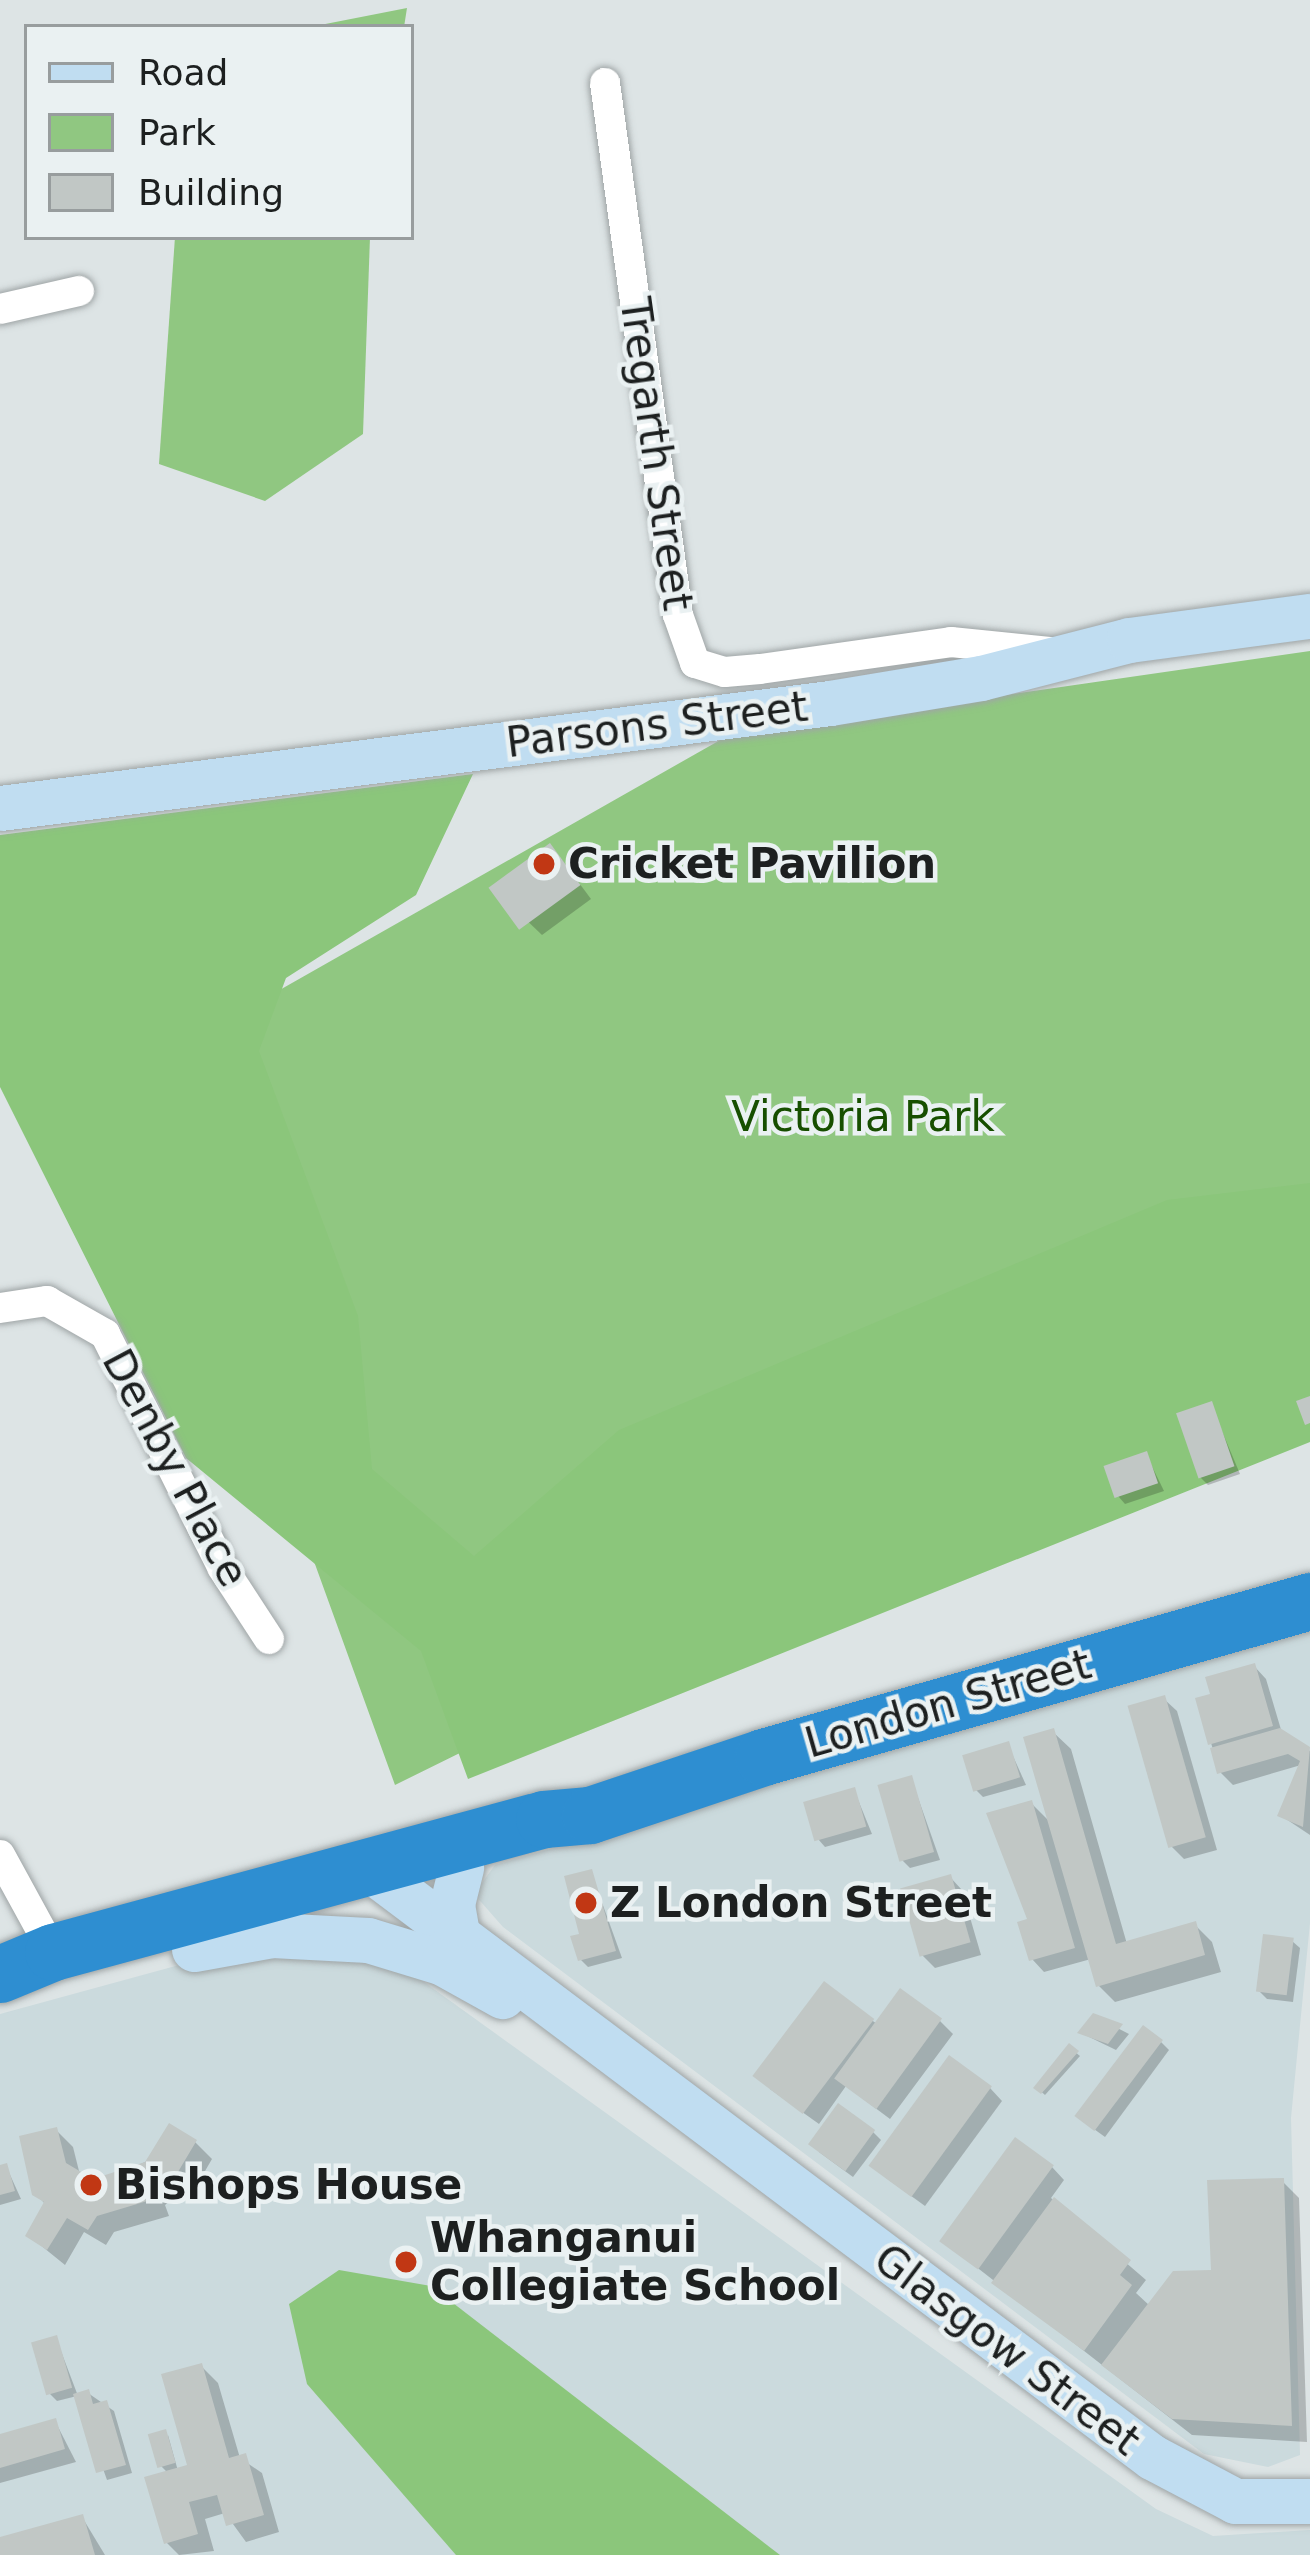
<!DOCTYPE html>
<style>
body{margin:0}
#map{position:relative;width:1310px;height:2555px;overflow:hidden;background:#dde4e5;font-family:"DejaVu Sans",sans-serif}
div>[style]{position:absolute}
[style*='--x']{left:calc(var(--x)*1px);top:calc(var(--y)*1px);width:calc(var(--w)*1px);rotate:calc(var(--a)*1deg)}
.built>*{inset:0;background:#cbdadd}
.green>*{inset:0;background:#90c781}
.forest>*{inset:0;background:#8bc67b}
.shadow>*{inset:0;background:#0003}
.building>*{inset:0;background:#c1c7c5;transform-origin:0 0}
.roads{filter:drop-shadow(0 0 3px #9fa5a6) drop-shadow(0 0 3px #9fa5a6)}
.street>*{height:30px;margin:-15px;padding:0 15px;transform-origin:15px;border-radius:15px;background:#fff}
.secondary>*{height:45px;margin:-22.5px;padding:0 22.5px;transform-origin:22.5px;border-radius:22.5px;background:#c0ddf1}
.highway>*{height:57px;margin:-28.5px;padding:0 28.5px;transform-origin:28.5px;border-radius:28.5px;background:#2e8ed1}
.dots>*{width:33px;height:33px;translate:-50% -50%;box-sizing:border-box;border:6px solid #eaf1f2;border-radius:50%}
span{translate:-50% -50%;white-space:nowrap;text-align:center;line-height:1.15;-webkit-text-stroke:9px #eaf1f2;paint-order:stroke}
.street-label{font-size:42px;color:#1d2020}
.poi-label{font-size:42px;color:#1d2020;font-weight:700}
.left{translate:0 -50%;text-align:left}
.park-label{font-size:42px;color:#174f00}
.legend{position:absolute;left:24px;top:24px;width:390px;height:216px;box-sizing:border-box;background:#eaf1f2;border:3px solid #989d9e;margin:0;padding:15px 21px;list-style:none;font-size:36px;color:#1d2020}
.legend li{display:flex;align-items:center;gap:24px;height:60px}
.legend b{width:60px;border:3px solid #989d9e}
</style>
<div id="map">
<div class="built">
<div style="clip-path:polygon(1310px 1629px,1310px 1923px,1291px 2118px,1300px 2455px,1268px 2467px,1204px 2454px,503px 1927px,474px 1894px,495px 1865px)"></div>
<div style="clip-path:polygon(285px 1936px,374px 1946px,1156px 2509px,1213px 2536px,1310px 2530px,1310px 2555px,0 2555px,0 2014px)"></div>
</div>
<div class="green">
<div style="clip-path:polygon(407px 8px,404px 27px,310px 27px)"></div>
<div style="clip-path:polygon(175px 237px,370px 237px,363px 434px,265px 501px,159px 464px)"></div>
<div style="clip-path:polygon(1310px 651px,1310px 1353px,907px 1532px,395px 1785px,203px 1255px,255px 1004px,729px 735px)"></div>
</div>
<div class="forest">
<div style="clip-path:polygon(473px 774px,416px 895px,286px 978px,259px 1051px,358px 1316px,372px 1469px,474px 1556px,619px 1430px,1167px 1200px,1310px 1183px,1310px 1442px,468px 1779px,421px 1651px,186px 1458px,0 1087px,0 835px)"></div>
<div style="clip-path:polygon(339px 2270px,431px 2286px,780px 2555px,456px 2555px,307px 2384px,289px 2304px)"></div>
</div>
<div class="shadow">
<div style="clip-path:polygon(562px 860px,591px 899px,542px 935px,494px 889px)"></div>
<div style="clip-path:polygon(1211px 1405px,1240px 1474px,1208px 1485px,1200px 1477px)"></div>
<div style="clip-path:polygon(1146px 1454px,1164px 1491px,1125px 1504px,1118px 1496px)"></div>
<div style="clip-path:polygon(1254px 1666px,1266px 1679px,1282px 1733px,1310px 1751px,1310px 1835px,1280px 1815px,1301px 1765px,1233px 1785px,1220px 1772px,1211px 1743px,1214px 1696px)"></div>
<div style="clip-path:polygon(1164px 1699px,1177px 1711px,1217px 1850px,1184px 1859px,1171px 1846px)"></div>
<div style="clip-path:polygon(1053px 1732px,1071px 1749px,1127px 1944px,1195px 1925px,1212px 1942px,1221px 1972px,1115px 2002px,1098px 1985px,1091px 1959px,1044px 1972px,1032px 1959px,1031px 1803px,1051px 1823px)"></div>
<div style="clip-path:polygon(1008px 1745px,1026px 1785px,983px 1797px,975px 1789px)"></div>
<div style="clip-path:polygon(911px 1778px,940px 1860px,910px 1868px,902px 1860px)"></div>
<div style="clip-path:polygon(854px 1790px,872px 1834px,825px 1847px,818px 1839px)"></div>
<div style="clip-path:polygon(591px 1872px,622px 1958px,588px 1967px,580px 1959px)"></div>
<div style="clip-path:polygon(950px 1877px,962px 1890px,981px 1955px,935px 1968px,922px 1955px)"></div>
<div style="clip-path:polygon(1292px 1941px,1300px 1948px,1293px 2002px,1267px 1999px,1259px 1991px)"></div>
<div style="clip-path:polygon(824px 1986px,877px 2024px,940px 2021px,953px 2034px,890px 2119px,846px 2086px,819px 2124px,770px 2089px)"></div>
<div style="clip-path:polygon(1094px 2016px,1129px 2034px,1116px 2050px,1081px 2033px)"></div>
<div style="clip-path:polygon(1161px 2042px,1169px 2050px,1105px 2137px,1087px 2124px)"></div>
<div style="clip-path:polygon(1069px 2047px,1080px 2056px,1045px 2095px,1037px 2088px)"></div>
<div style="clip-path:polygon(990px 2088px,1002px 2101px,925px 2206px,885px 2177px)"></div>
<div style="clip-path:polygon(56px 2130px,73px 2147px,80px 2175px,93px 2183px,195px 2142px,212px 2159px,190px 2197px,182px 2192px,165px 2205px,169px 2216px,114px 2232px,106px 2245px,84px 2232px,65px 2265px,28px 2235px,46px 2205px,35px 2193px)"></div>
<div style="clip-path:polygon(873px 2132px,881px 2140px,853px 2177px,819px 2152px)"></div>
<div style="clip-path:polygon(6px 2166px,21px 2199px,0 2205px,0 2168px)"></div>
<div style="clip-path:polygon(1052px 2167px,1064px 2180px,1051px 2198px,1146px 2280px,1136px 2293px,1150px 2306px,1214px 2273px,1282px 2181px,1299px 2198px,1307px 2442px,1192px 2435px,943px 2241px)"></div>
<div style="clip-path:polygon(56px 2338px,78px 2396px,88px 2393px,114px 2411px,132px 2473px,107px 2480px,77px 2396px,57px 2401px,49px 2393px)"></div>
<div style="clip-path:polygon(201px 2366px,218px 2383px,240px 2458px,262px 2473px,279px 2532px,246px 2542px,225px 2513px,205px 2519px,214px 2551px,179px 2555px,166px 2542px,168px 2473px,161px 2466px,168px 2435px,178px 2471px,191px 2467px)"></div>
<div style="clip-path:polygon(55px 2421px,76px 2462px,0 2483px,0 2437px)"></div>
<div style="clip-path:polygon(82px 2517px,105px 2555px,0 2555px,0 2540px)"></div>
</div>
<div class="building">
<div style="left:550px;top:843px;width:52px;height:76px;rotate:54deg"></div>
<div style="clip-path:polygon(1310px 1396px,1310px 1423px,1305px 1425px,1296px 1401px)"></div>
<div style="left:1212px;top:1401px;width:69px;height:38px;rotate:71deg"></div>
<div style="left:1147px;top:1451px;width:34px;height:46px;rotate:71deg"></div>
<div style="clip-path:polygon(1255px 1663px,1273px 1726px,1208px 1745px,1195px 1698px,1210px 1694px,1205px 1677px)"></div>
<div style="left:1165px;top:1695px;width:148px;height:39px;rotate:74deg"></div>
<div style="clip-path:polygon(1054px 1728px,1116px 1944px,1196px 1921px,1205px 1955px,1096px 1987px,1023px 1737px)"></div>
<div style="clip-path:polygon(1280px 1728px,1310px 1747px,1303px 1827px,1277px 1816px,1300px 1761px,1288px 1754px,1217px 1774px,1210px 1748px)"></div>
<div style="left:1009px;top:1741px;width:38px;height:49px;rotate:73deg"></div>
<div style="left:912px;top:1775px;width:80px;height:36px;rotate:74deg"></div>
<div style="left:855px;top:1787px;width:41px;height:54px;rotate:74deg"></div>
<div style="clip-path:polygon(1032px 1800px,1075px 1948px,1029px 1961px,1017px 1922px,1027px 1919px,986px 1813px)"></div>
<div style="clip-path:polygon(592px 1869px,616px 1951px,578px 1961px,570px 1936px,579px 1934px,564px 1876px)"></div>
<div style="left:951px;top:1874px;width:71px;height:53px;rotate:74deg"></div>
<div style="left:1263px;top:1934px;width:31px;height:58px;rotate:7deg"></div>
<div style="left:824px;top:1981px;width:63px;height:119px;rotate:37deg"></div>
<div style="left:900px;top:1988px;width:52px;height:112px;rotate:36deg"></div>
<div style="clip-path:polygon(1093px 2013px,1123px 2024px,1108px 2044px,1077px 2033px)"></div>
<div style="left:1143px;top:2025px;width:25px;height:114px;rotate:37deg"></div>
<div style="clip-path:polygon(1069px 2043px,1079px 2051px,1041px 2094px,1033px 2088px)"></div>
<div style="left:949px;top:2055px;width:53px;height:137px;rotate:36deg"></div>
<div style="left:838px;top:2103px;width:46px;height:51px;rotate:36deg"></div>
<div style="clip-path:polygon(169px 2123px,197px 2140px,172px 2182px,163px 2177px,150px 2187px,154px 2199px,97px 2216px,88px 2230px,67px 2218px,47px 2250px,25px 2236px,44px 2202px,32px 2195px,19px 2136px,57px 2127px,66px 2163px,93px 2179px,145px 2162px)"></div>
<div style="left:1015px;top:2137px;width:48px;height:129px;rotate:36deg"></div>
<div style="clip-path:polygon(7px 2163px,15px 2191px,0 2195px,0 2165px)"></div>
<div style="clip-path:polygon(1284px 2178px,1292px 2426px,1172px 2419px,1101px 2365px,1173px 2271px,1211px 2270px,1207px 2180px)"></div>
<div style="clip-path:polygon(1054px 2197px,1131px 2260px,1120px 2275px,1132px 2285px,1084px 2351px,991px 2283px)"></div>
<div style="left:57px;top:2335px;width:55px;height:27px;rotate:74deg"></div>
<div style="clip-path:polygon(202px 2363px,229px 2458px,246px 2453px,264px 2515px,226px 2526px,217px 2495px,189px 2502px,198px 2534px,164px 2544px,144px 2477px,187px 2465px,161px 2374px)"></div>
<div style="clip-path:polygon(89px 2389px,93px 2404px,107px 2400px,126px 2465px,96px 2473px,73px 2394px)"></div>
<div style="clip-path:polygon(56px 2418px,65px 2449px,0 2468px,0 2434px)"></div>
<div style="left:166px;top:2429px;width:35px;height:19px;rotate:74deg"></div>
<div style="clip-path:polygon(83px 2514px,95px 2555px,0 2555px,0 2537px)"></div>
</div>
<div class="roads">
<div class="street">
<div style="--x:605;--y:83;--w:537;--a:82.19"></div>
<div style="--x:678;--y:615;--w:51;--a:70.5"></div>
<div style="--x:695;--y:663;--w:31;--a:17"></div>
<div style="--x:725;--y:672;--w:35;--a:-5"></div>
<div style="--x:760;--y:669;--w:193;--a:-8"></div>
<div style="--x:951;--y:642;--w:99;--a:5.8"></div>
<div style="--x:0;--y:309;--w:81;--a:-12.8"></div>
<div style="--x:0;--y:1308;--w:48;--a:-8.5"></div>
<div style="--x:47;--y:1301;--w:67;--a:29.6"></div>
<div style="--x:105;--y:1334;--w:261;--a:63.3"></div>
<div style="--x:222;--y:1567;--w:86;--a:56.9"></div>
<div style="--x:0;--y:1855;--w:111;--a:61.3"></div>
</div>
<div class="secondary">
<div style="--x:0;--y:808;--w:837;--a:-7.21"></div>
<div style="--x:830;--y:703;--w:153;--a:-9.4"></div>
<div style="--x:981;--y:678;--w:153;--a:-14.4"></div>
<div style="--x:1129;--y:640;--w:183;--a:-7.6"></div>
<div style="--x:368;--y:1868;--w:981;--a:36.92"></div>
<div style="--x:1152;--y:2457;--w:94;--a:27.9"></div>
<div style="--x:1235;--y:2501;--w:75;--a:0"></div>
<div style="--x:457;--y:1933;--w:29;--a:-100"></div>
<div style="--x:452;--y:1904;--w:38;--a:-76"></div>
<div style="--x:194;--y:1949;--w:79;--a:-10.2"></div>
<div style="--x:272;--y:1935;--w:96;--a:3"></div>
<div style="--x:368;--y:1940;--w:78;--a:17"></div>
<div style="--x:443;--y:1963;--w:68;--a:29.2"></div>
</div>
<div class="highway">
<div style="--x:0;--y:1974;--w:57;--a:-22.5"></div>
<div style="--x:53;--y:1952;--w:509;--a:-15.16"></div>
<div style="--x:544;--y:1819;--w:46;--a:-5"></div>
<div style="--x:590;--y:1815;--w:182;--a:-18.5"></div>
<div style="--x:763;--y:1757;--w:569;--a:-15.92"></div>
</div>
</div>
<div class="dots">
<div style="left:544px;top:864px;background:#c13714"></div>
<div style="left:586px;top:1903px;background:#c13714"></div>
<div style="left:91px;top:2185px;background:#c13714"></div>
<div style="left:406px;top:2262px;background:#c13714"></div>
</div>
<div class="street-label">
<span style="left:656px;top:454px;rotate:82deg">Tregarth Street</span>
<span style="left:657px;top:725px;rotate:-7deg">Parsons Street</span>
<span style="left:175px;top:1468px;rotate:62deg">Denby Place</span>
<span style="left:948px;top:1704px;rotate:-16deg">London Street</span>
<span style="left:1007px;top:2350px;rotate:37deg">Glasgow Street</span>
</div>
<div class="poi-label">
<span class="left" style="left:568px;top:864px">Cricket Pavilion</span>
<span class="left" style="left:610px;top:1903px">Z London Street</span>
<span class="left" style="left:115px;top:2185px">Bishops House</span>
<span class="left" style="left:430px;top:2262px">Whanganui<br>Collegiate School</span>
</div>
<div class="park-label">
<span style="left:863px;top:1117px">Victoria Park</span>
</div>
<ul class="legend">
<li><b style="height:15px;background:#c0ddf1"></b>Road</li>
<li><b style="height:33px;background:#90c781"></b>Park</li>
<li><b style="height:33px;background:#c1c7c5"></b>Building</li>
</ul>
</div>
